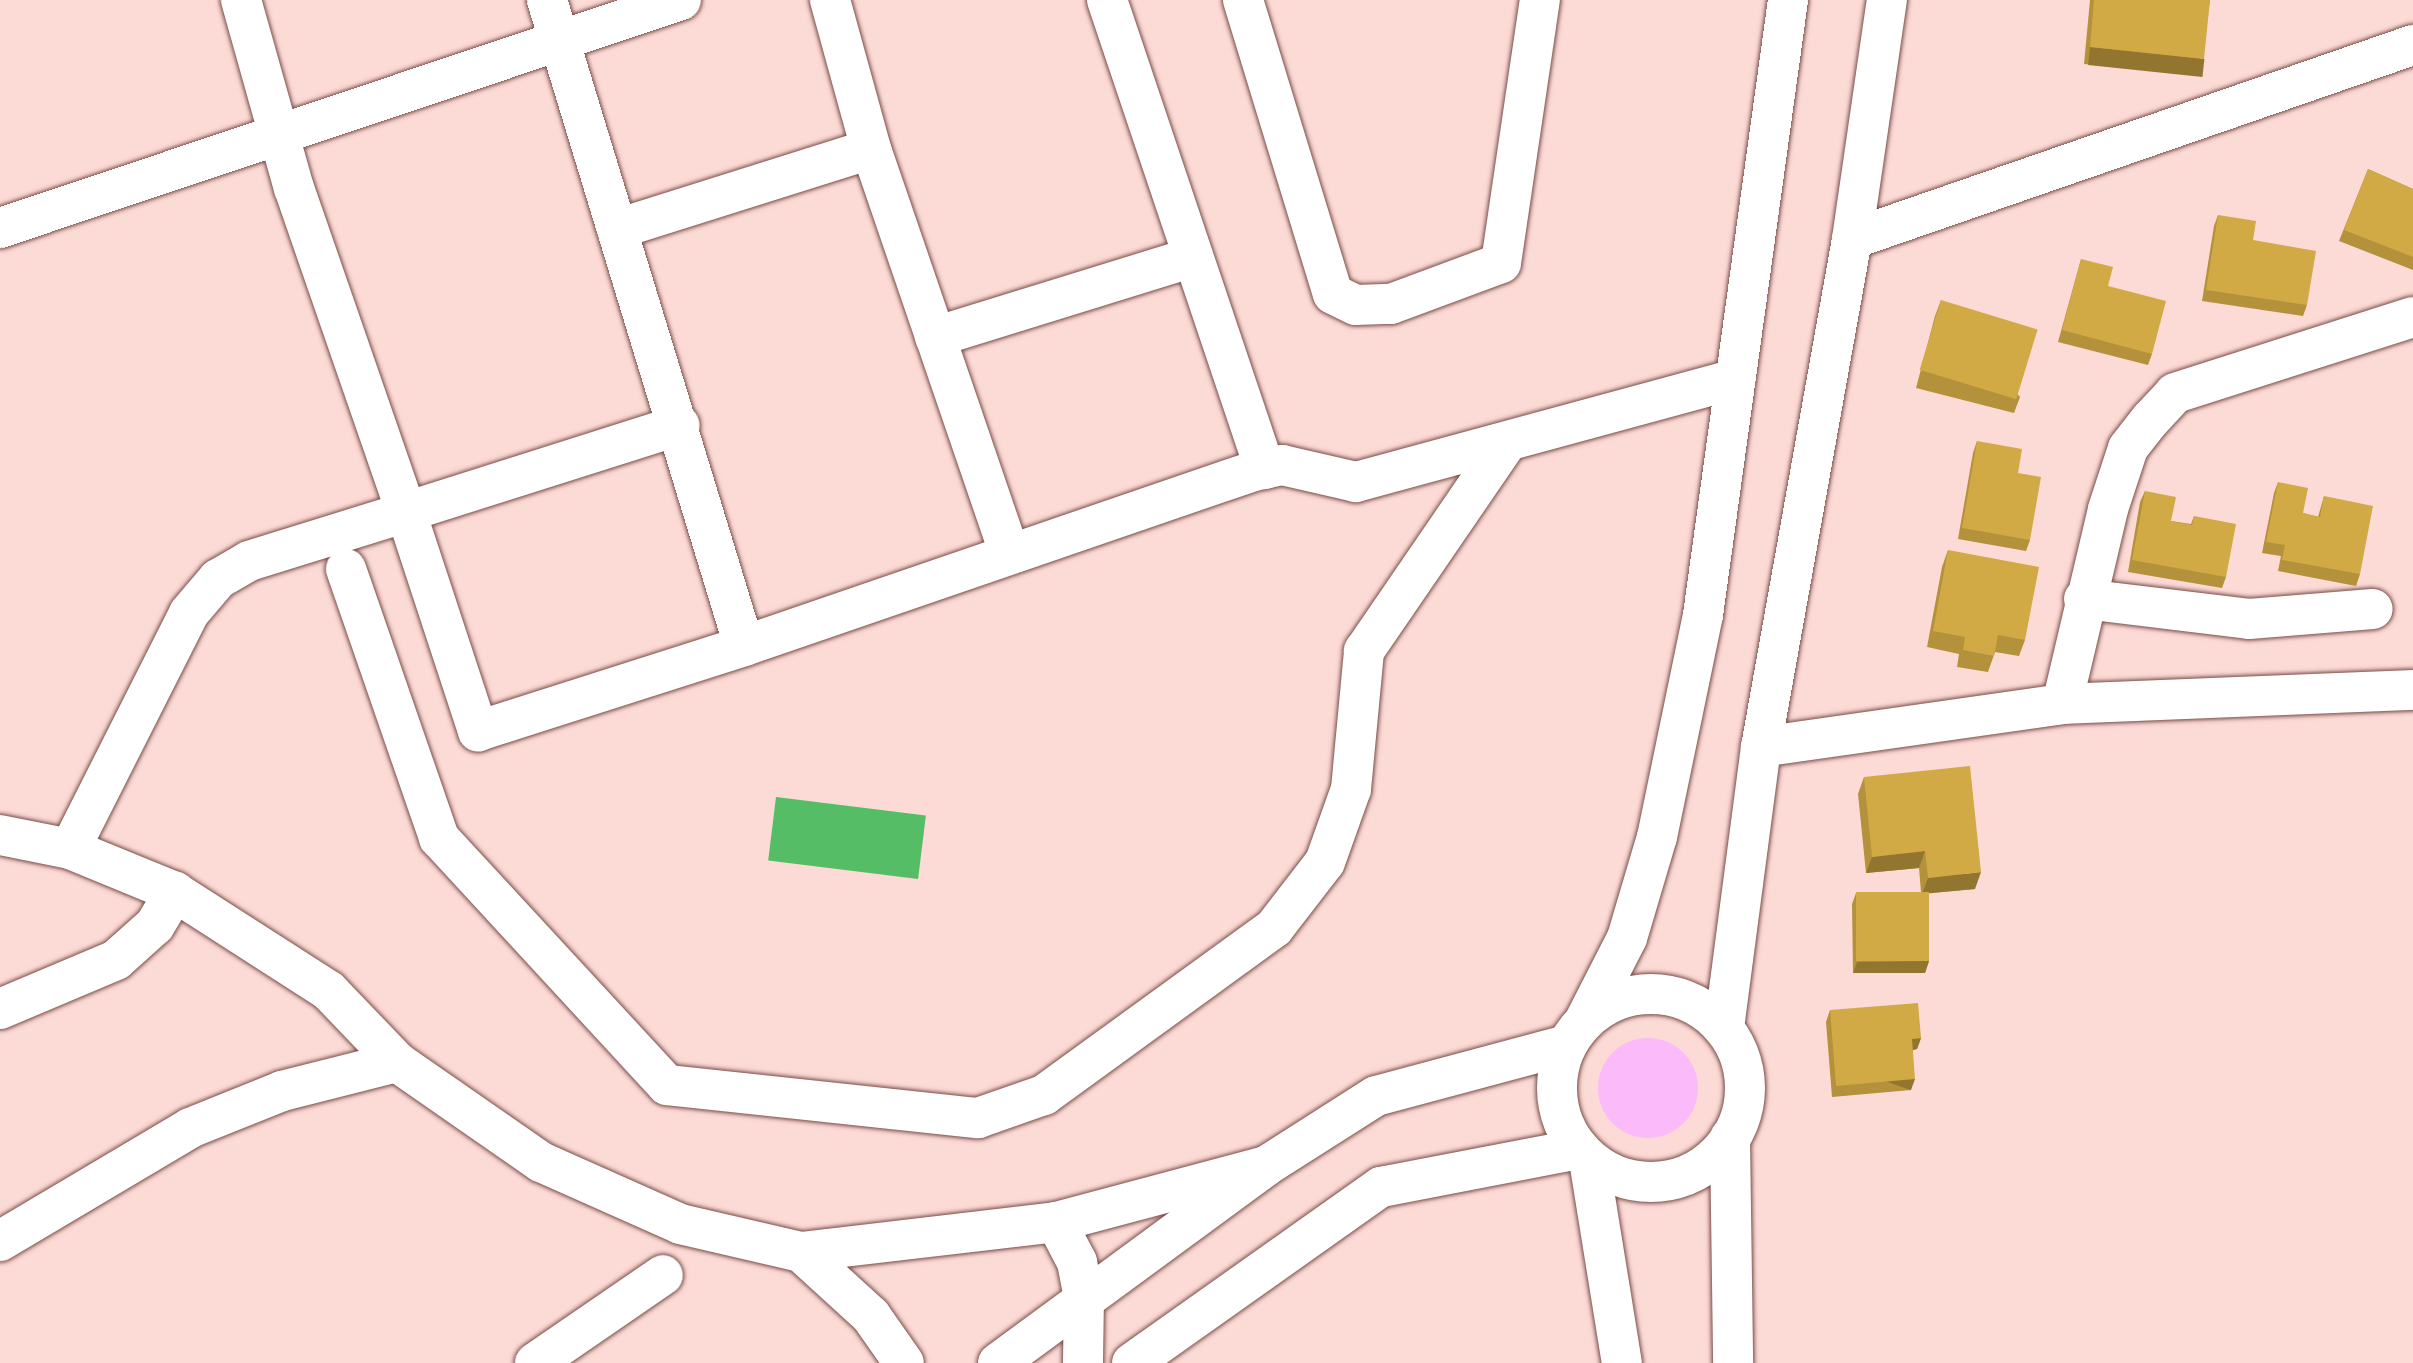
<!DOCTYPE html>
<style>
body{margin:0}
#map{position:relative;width:2413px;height:1363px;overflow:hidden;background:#fcdad5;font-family:"Titillium Web",sans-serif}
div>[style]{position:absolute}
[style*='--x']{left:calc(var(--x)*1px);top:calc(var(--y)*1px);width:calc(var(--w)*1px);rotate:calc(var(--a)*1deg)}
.green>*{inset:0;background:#fbbbfa}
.round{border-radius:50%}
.water>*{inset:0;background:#55bd66;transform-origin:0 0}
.roads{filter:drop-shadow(0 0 2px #7a4c47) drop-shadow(0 0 2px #7a4c47)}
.minor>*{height:40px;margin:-20px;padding:0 20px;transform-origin:20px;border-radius:20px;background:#fff}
.minor>.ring{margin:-20px;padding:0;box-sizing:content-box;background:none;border:40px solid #fff;border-radius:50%}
.wall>*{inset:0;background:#b4913b}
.shaded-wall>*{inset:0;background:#927630;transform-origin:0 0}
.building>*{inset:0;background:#d1a945;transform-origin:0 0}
span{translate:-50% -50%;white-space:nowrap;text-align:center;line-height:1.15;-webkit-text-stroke:8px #fcdad5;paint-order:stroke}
</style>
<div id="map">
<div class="green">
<div class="round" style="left:1598px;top:1038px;width:100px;height:100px"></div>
</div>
<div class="water">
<div style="left:776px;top:797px;width:151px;height:64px;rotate:7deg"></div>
</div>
<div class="roads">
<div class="minor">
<div style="--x:241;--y:0;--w:195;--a:74.3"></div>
<div style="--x:294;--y:188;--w:343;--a:70.9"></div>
<div style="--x:406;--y:512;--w:287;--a:-17.6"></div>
<div style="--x:547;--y:0;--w:675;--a:73.04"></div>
<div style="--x:744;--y:646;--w:539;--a:-18.94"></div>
<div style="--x:1254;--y:471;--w:29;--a:-12"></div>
<div style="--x:1282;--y:465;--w:76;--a:12.9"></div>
<div style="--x:1356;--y:482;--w:393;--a:-15.2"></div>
<div style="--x:830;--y:0;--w:155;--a:74.6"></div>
<div style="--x:871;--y:149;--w:428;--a:71.1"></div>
<div style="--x:1107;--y:0;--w:495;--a:71.4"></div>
<div style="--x:1243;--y:0;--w:307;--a:73"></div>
<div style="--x:1333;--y:294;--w:25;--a:26"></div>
<div style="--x:1356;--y:305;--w:35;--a:-2"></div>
<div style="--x:1391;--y:304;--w:117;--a:-20.4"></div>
<div style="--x:1501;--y:263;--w:266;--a:-81.6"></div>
<div style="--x:0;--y:228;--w:718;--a:-18.51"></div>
<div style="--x:617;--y:229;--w:266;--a:-17.5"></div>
<div style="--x:1852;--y:239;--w:594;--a:-19.08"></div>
<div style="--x:935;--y:337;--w:270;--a:-17.2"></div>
<div style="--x:346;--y:569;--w:285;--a:70.9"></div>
<div style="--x:439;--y:838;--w:336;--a:47.3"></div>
<div style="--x:667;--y:1085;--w:313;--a:6.1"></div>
<div style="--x:978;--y:1118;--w:70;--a:-19.2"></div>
<div style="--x:1044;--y:1095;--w:284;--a:-36"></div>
<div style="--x:1274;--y:928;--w:83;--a:-52.3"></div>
<div style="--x:1325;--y:862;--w:77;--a:-70.4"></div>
<div style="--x:1351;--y:789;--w:139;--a:-84.6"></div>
<div style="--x:1364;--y:651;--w:253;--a:-55.6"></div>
<div style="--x:2084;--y:599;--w:166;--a:6.9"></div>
<div style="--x:2249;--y:619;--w:124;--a:-4.6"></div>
<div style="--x:2062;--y:704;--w:200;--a:-76.7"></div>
<div style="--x:2108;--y:509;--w:64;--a:-71.8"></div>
<div style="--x:2128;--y:448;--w:37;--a:-52"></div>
<div style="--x:2151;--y:419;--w:35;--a:-47"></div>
<div style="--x:2175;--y:393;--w:250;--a:-17.7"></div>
<div style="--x:1761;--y:747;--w:304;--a:-8.1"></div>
<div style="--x:2062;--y:704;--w:351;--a:-2.3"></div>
<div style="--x:0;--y:835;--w:71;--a:11.3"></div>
<div style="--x:70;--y:849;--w:113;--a:22.3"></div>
<div style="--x:175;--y:892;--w:183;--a:32.7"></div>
<div style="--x:329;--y:991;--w:98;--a:46.2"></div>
<div style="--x:397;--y:1062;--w:175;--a:34.8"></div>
<div style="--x:541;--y:1162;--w:152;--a:24"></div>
<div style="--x:680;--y:1224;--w:124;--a:13"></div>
<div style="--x:801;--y:1252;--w:257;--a:-6.7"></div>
<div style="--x:1056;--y:1222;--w:217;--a:-14.9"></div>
<div style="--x:70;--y:849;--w:264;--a:-63.2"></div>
<div style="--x:189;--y:613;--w:45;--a:-49.5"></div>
<div style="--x:218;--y:579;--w:36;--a:-30"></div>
<div style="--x:249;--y:561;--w:164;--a:-17.3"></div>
<div style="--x:406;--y:512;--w:231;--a:71.8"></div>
<div style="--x:478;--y:731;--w:279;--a:-17.7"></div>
<div class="ring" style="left:1557px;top:994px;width:148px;height:148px"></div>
<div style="--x:0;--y:1009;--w:126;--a:-22.9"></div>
<div style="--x:116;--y:960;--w:52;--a:-41.9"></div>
<div style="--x:155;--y:925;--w:39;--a:-59"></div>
<div style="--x:1585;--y:1020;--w:92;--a:-62.9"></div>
<div style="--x:1627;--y:938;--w:105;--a:-73.5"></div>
<div style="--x:1657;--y:837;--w:227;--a:-78.3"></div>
<div style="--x:1703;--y:615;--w:621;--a:-82.13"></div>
<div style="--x:1724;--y:1028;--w:283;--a:-82.5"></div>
<div style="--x:1761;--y:747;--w:516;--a:-79.84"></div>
<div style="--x:1852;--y:239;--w:242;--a:-81.7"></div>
<div style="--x:1730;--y:1138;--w:225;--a:89.2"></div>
<div style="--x:1589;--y:1160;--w:206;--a:80.8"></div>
<div style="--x:1056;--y:1222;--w:45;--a:62.3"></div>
<div style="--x:1077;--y:1262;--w:36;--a:79"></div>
<div style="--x:1084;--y:1297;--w:66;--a:90.9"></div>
<div style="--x:0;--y:1241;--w:221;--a:-30.7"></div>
<div style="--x:190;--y:1128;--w:99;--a:-21.9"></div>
<div style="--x:282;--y:1091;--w:119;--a:-14.2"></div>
<div style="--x:801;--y:1252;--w:95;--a:42.4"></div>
<div style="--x:871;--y:1316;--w:57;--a:54.9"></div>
<div style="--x:535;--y:1363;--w:155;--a:-34.5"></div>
<div style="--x:998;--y:1363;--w:333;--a:-36.3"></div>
<div style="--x:1266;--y:1166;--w:130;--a:-32.5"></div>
<div style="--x:1376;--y:1096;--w:197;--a:-15"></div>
<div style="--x:1132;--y:1363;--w:305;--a:-35.3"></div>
<div style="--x:1381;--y:1187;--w:202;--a:-10.9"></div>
</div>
</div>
<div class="wall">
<div style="clip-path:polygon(2090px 0,2210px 0,2198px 75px,2084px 64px)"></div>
<div style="clip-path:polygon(2368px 169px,2413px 189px,2413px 270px,2339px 241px)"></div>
<div style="clip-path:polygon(2218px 215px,2253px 240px,2307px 305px,2303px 316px,2202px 301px,2214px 226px)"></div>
<div style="clip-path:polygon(2081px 259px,2108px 286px,2152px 354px,2148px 365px,2058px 342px)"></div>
<div style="clip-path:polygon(1941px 300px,2020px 397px,2014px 413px,1916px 388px,1935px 316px)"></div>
<div style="clip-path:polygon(1977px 441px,2018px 473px,2030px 540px,2026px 551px,1958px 539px,1973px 453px)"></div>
<div style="clip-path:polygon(2278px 482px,2303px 513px,2318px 517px,2324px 496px,2360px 574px,2356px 586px,2278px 571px,2281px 556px,2262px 553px,2274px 493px)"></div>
<div style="clip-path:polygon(2145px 491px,2171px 521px,2191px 524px,2194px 516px,2226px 577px,2222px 588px,2128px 572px,2140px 502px)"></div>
<div style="clip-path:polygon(1948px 550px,2025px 640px,2019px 656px,1995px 652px,1988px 672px,1957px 667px,1959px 654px,1927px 647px,1942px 567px)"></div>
<div style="clip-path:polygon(1864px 777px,1975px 889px,1929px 893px,1929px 961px,1925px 973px,1853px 973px,1852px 904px,1856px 893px,1921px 892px,1919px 868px,1866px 873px,1858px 794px)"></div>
<div style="clip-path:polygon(1830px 1010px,1921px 1038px,1917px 1049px,1913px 1050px,1911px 1090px,1832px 1097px,1826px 1022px)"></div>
</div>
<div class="shaded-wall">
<div style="left:2090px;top:47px;width:115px;height:18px;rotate:6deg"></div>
<div style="clip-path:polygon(1925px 851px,1919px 868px,1866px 873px,1872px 857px)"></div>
<div style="clip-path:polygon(1981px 872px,1975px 889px,1922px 894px,1928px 878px)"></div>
<div style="clip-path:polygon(1929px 961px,1925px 973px,1853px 973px,1857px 962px)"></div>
<div style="clip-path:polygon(1921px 1038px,1917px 1049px,1908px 1051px,1912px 1039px)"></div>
<div style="left:1915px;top:1079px;width:12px;height:79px;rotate:110deg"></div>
</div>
<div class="building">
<div style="clip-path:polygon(2094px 0,2210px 0,2204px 59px,2090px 47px)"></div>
<div style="clip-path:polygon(2368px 169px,2413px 189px,2413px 257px,2344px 230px)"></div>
<div style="clip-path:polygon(2218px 215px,2256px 221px,2253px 240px,2316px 251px,2307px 305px,2206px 290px)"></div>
<div style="clip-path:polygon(2081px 259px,2113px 267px,2108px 286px,2166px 301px,2152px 354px,2062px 330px)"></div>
<div style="left:1941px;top:300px;width:101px;height:73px;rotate:17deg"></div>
<div style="clip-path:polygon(1977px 441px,2022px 449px,2018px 473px,2041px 477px,2030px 540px,1962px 528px)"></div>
<div style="clip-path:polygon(2278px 482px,2308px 488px,2303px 513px,2320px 517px,2324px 496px,2373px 506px,2360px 574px,2282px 560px,2285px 545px,2266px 542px)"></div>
<div style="clip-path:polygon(2145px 491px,2176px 497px,2171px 521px,2192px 525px,2194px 516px,2236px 524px,2226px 577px,2132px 560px)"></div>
<div style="clip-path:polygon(1948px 550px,2039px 567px,2025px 640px,1998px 635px,1994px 656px,1963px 650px,1965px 637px,1933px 631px)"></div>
<div style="clip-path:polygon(1970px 766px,1981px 872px,1928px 878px,1925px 851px,1872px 857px,1864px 777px)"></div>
<div style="left:1929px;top:892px;width:69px;height:73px;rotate:90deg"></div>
<div style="clip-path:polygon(1918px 1003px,1921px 1038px,1912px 1039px,1915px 1079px,1836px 1086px,1830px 1010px)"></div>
</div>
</div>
